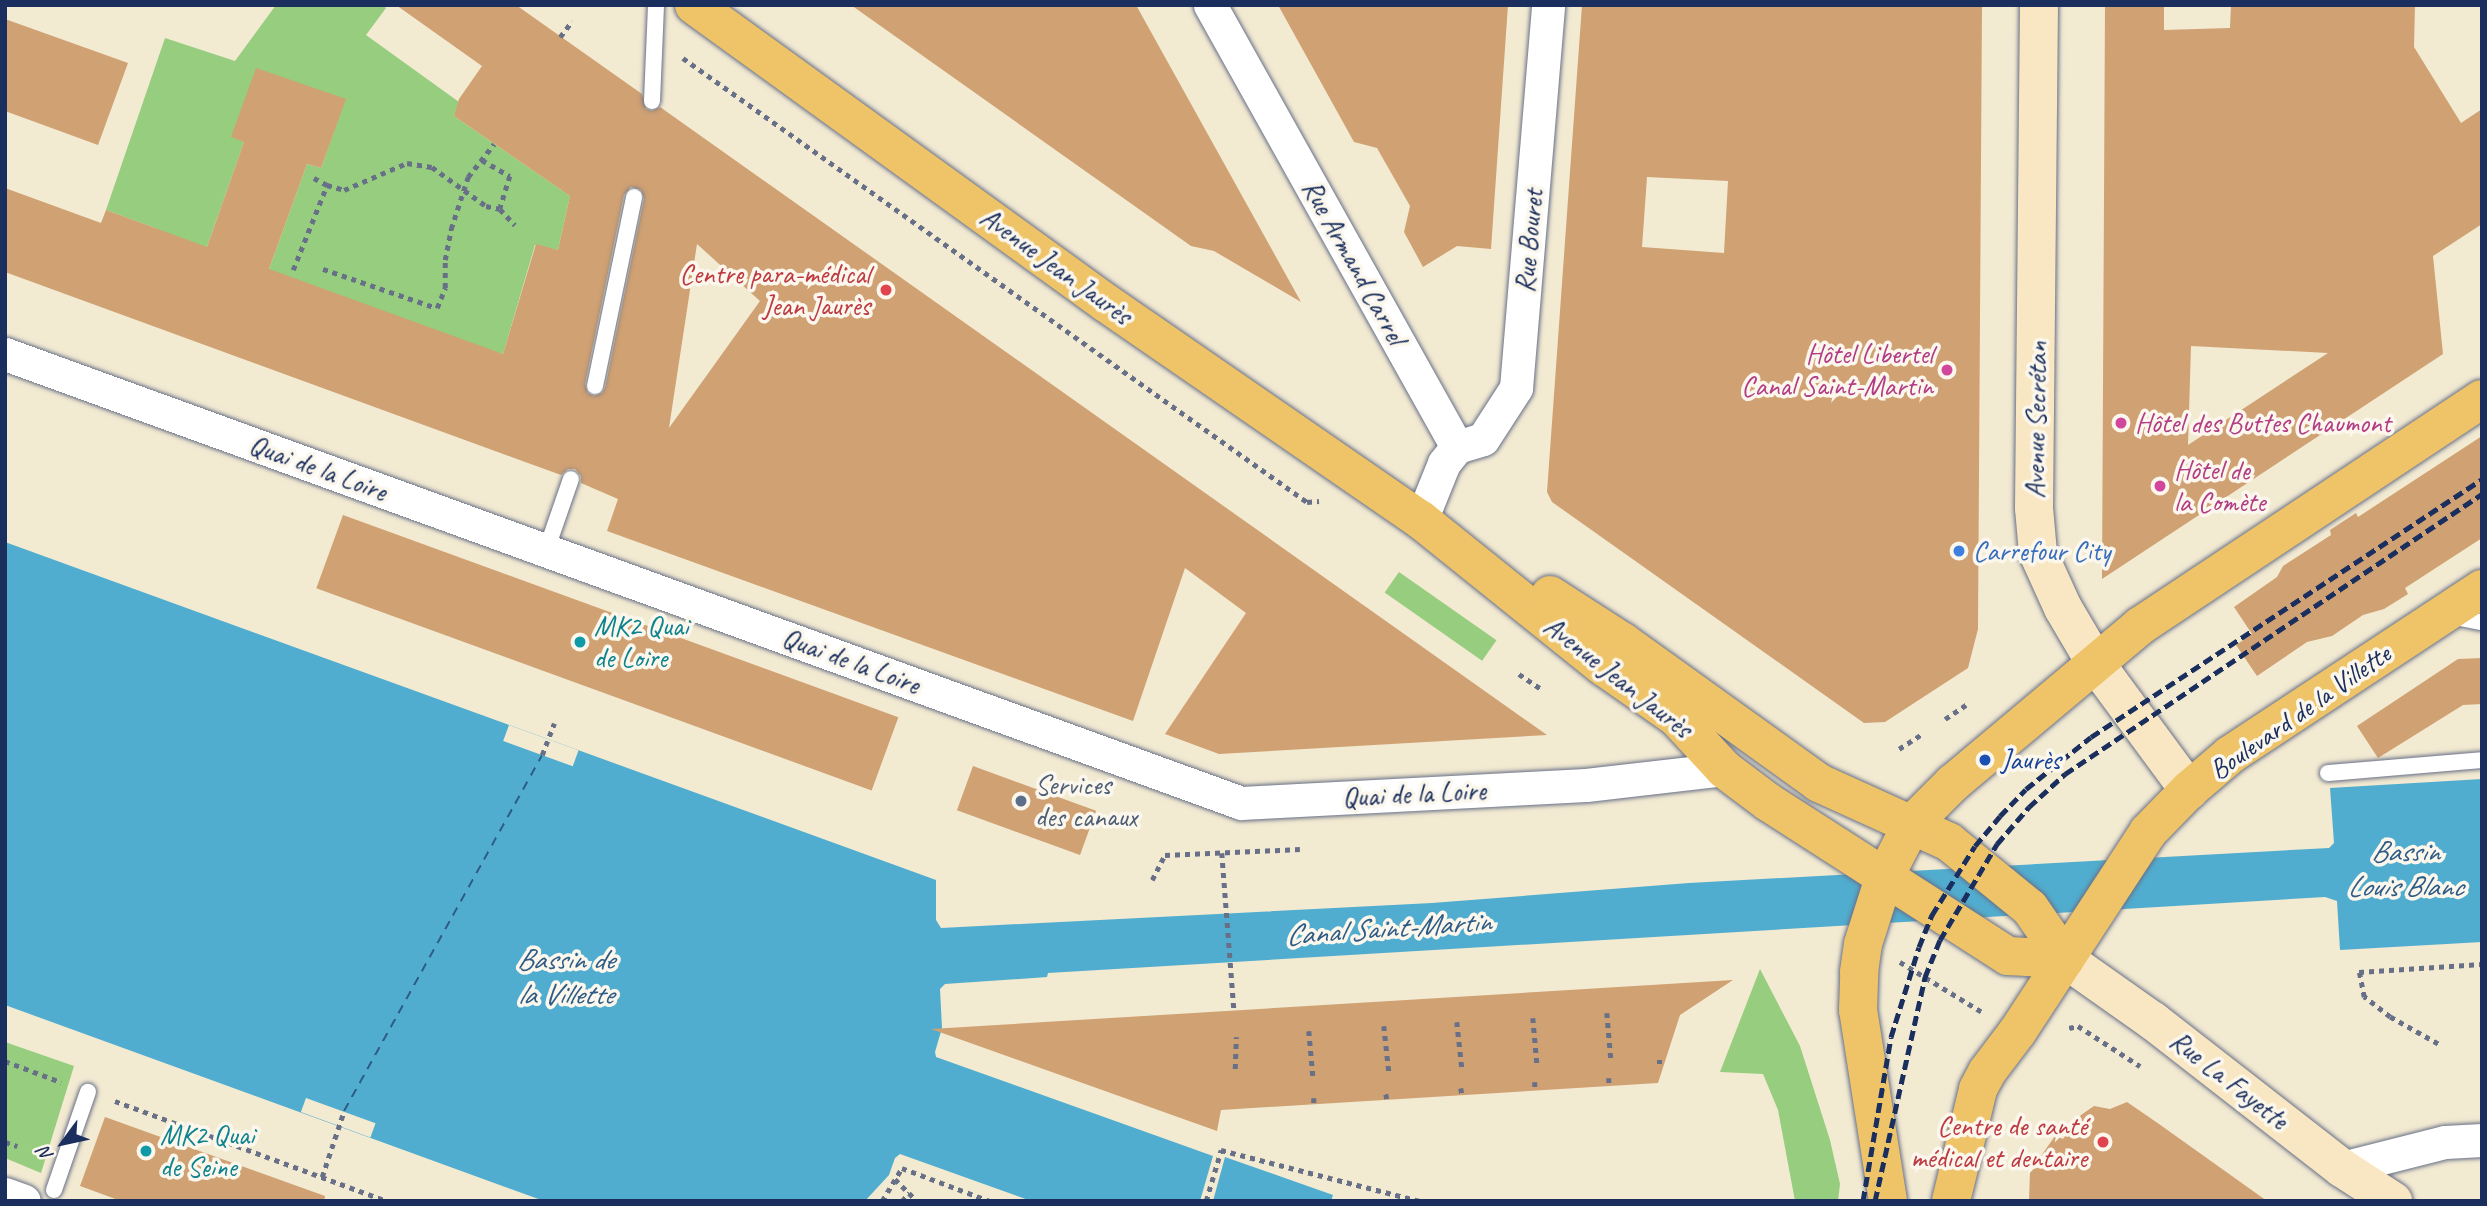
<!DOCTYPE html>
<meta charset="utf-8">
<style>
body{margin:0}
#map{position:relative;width:2487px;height:1206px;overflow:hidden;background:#f3ead2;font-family:Caveat,sans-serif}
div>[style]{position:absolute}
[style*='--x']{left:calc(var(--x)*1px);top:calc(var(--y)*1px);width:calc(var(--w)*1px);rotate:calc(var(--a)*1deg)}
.green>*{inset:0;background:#97cd7f;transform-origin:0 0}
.water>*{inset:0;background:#51adcf}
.pier>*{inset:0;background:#f3ead2;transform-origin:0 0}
.ferry>*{height:2px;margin-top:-1px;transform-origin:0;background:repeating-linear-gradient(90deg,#2e5b86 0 9px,transparent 0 16px)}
.building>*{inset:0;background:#cfa173;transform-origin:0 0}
.path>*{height:4.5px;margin-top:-2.25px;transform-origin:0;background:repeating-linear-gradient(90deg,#677087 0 5px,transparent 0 10px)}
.roads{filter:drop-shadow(0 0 2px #677087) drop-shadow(0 0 2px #677087)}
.lane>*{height:16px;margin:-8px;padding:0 8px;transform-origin:8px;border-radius:8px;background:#fff}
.street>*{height:33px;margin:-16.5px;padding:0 16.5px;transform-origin:16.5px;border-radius:16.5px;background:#fff}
.secondary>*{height:38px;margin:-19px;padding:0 19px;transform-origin:19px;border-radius:19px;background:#f9e7c3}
.primary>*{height:38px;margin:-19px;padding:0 19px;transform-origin:19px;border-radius:19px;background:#efc469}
.rail>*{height:5px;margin-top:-2.5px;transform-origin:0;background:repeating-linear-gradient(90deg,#1b2f5e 0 10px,transparent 0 15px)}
.dots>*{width:19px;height:19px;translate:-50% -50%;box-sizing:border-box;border:4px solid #fbf7ec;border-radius:50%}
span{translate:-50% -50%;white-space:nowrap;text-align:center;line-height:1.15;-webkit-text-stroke:7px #fbf7ec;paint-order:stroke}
.street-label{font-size:28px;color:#1b2f5e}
.health-label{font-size:28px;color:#be3a42}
.right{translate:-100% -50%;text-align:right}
.hotel-label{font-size:28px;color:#b23c85}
.left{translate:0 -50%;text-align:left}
.shop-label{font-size:28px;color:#366cbe}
.culture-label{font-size:28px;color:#0d838f}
.transit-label{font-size:28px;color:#164399}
.service-label{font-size:28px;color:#4e5e75}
.water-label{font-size:30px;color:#2e5b86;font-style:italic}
.frame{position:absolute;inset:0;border:7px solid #1b2f5e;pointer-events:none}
.north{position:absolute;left:28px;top:1108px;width:70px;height:70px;-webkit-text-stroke:5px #fbf7ec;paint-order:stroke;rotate:237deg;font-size:19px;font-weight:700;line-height:28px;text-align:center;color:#1b2f5e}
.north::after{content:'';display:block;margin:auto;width:24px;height:32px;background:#1b2f5e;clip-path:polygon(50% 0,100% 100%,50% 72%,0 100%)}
</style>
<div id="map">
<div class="green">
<div style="clip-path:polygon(276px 5px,383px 5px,386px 8px,366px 35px,459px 102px,454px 116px,570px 196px,558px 250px,535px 245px,503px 354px,264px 283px,307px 164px,321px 168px,345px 100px,244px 142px,202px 261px,155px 228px,106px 210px,165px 38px,235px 61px)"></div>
<div style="left:1399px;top:572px;width:119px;height:25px;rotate:35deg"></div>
<div style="clip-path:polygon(1760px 969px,1800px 1046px,1830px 1140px,1840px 1184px,1838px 1201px,1795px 1201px,1778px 1110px,1763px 1074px,1720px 1072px)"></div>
<div style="clip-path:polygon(5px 1042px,74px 1066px,41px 1173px,5px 1158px)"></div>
</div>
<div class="water">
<div style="clip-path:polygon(5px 542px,936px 880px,936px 920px,941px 928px,1432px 903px,1689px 883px,2329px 848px,2334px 843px,2330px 788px,2482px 779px,2482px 942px,2340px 950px,2337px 901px,2325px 897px,1048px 973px,1047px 977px,945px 984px,940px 989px,942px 1028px,935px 1052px,936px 1057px,1213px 1156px,1200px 1201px,1031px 1201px,900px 1154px,895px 1158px,889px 1175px,865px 1201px,544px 1201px,5px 1005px)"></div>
<div style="clip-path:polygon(1225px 1157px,1333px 1195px,1331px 1201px,1213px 1201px)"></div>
</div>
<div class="pier">
<div style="left:509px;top:725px;width:74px;height:17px;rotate:20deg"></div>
<div style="left:306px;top:1098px;width:74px;height:15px;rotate:20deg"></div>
</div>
<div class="ferry">
<div style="--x:344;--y:1111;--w:407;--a:-60.9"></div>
</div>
<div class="building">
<div style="clip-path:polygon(evenodd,396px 5px,516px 5px,642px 94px,646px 109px,652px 111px,660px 107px,1547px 735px,1219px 754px,1165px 734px,1246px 613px,1185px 568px,1133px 721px,607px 531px,618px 499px,581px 483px,581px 476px,575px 469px,568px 469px,561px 475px,5px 272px,5px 188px,101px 223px,106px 210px,207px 247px,244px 142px,231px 137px,256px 68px,346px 99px,321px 168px,307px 164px,269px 269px,503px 354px,536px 244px,558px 250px,570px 196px,454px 116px,459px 99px,482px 66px,396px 5px,631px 187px,641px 190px,644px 199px,605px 388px,602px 393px,594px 396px,588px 393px,585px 384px,624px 195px,631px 187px,396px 5px,697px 244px,760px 301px,669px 428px,697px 244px)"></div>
<div style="clip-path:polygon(851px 5px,1136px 5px,1301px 302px,1214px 251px,1191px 246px)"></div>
<div style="clip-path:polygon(1278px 5px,1508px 5px,1491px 249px,1457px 246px,1423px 267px,1404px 232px,1410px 206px,1377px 148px,1354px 142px)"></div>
<div style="clip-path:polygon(evenodd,1582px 5px,1982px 5px,1978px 629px,1968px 668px,1885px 722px,1864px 723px,1552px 502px,1547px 492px,1582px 5px,1647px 177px,1728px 181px,1724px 253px,1642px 247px,1647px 177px)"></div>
<div style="clip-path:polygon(evenodd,2105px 5px,2164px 5px,2164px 30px,2230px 28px,2231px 5px,2415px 5px,2414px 47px,2461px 123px,2482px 109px,2482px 224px,2433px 256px,2443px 354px,2102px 579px,2105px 5px,2191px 346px,2328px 353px,2188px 445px,2191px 346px)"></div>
<div style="clip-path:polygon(5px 19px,128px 63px,98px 145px,5px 111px)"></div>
<div style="clip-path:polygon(2482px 436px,2482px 538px,2405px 588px,2408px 594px,2384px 609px,2363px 615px,2332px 636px,2307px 642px,2257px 676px,2236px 645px,2252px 634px,2234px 607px,2277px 577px,2283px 566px,2331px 535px,2330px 530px,2356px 513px,2358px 517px)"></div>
<div style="left:343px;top:515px;width:591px;height:78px;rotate:20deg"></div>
<div style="clip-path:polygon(2482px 658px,2482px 704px,2463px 705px,2378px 758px,2357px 726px,2458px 659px)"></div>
<div style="left:973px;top:766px;width:131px;height:47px;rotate:20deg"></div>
<div style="clip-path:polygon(1733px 980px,1680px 1015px,1658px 1083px,1221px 1110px,1217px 1131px,931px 1029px)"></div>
<div style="clip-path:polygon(2127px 1102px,2159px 1124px,2267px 1201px,2029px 1201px,2030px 1172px,2055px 1136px,2063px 1139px,2081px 1115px,2094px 1106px,2110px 1109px)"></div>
<div style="clip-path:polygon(105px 1117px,325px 1196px,324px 1201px,121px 1201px,80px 1186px)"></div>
</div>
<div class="path">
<div style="--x:560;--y:37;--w:20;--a:-53"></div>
<div style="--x:683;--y:58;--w:766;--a:35.43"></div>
<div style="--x:1307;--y:502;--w:12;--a:-5"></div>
<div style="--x:482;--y:160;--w:32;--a:30"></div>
<div style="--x:510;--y:176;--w:34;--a:107"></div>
<div style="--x:314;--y:178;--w:15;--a:28"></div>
<div style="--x:323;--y:269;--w:120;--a:18.9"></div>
<div style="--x:437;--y:308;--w:22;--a:-68"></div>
<div style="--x:445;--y:288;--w:28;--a:-90"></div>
<div style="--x:445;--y:260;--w:32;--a:-79"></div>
<div style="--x:451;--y:229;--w:55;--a:-71.9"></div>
<div style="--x:468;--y:177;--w:42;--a:-51.8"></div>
<div style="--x:293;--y:270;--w:92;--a:-68.2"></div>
<div style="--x:327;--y:185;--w:18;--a:16"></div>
<div style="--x:344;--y:190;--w:69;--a:-23.2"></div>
<div style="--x:407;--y:163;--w:25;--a:9"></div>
<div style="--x:432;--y:167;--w:67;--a:35.8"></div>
<div style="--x:486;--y:206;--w:14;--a:12"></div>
<div style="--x:500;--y:209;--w:22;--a:47"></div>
<div style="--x:1519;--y:674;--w:29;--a:34"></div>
<div style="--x:1945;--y:719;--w:27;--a:-34"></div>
<div style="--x:1899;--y:749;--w:27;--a:-33"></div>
<div style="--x:542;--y:755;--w:34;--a:-69"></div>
<div style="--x:1222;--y:853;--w:156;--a:85.6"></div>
<div style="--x:1152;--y:880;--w:28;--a:-63"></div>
<div style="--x:1165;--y:855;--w:135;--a:-2.5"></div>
<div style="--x:1900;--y:962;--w:96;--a:31.4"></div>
<div style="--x:1607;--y:1013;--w:46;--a:85"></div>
<div style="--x:1533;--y:1018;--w:45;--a:84.9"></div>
<div style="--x:1457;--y:1022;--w:46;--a:83.8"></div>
<div style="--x:1384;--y:1026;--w:46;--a:83.8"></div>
<div style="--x:2069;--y:1028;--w:9;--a:-13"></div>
<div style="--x:2078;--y:1026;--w:74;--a:32.8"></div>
<div style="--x:1309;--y:1031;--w:45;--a:84.9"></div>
<div style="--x:2438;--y:1044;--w:55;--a:-150.6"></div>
<div style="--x:2390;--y:1017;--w:33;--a:-142"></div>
<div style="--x:2364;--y:997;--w:25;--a:-101"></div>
<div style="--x:2359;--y:972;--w:123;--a:-3.7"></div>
<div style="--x:5;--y:1061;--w:60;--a:20.6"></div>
<div style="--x:1657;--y:1062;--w:8;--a:0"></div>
<div style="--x:1235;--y:1069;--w:32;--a:-88"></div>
<div style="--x:1609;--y:1078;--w:8;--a:90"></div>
<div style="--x:1535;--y:1082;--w:8;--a:90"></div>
<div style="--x:1461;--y:1088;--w:6;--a:81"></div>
<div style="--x:1386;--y:1094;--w:5;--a:79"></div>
<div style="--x:1314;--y:1098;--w:6;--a:90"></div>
<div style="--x:115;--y:1101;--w:290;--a:20.2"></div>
<div style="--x:5;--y:1142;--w:13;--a:18"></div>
<div style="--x:322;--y:1177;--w:70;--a:-71.6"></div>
<div style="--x:895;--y:1179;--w:31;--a:45"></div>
<div style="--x:882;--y:1201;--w:39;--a:-59"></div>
<div style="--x:902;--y:1168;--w:94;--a:20.6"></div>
<div style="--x:902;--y:1201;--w:11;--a:-49"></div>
<div style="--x:1206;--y:1201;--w:53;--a:-73.6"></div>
<div style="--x:1221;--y:1150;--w:205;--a:14.4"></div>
</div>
<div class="roads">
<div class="lane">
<div style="--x:652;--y:101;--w:96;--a:-87.6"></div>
<div style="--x:595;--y:386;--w:193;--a:-78.3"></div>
<div style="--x:546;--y:551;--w:76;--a:-70.9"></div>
<div style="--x:2450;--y:616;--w:33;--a:11"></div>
<div style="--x:2328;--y:773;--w:155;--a:-4.8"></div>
<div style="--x:54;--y:1190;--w:104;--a:-70.9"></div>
</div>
<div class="street">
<div style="--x:1210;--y:5;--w:506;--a:60.8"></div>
<div style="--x:5;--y:354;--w:1315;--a:19.96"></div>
<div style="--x:1241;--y:803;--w:345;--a:-3"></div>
<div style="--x:1586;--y:785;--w:139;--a:-6.6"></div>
<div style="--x:1457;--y:447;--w:27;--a:-17"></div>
<div style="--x:1483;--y:439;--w:61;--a:-57.1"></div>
<div style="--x:1516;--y:388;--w:384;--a:-85.2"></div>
<div style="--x:1421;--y:520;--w:61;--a:-68"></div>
<div style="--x:1444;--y:463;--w:21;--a:-51"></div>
<div style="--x:2342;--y:1168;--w:106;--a:-14.2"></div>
<div style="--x:2445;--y:1142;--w:37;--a:-3"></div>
<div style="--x:5;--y:1194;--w:20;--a:20"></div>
</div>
<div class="secondary">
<div style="--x:2039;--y:5;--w:503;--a:90.57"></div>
<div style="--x:2034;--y:508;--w:45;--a:84.9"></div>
<div style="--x:2038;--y:553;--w:60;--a:65.6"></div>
<div style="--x:2063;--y:608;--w:65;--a:59.5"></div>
<div style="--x:2096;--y:664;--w:157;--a:53.6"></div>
<div style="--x:2065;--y:959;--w:108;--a:35.2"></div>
<div style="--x:2153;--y:1021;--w:239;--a:37.9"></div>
<div style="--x:2342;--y:1168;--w:61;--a:32.9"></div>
</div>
<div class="primary">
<div style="--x:694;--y:5;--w:508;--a:35.88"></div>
<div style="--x:1106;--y:303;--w:383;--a:34.6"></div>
<div style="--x:1421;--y:520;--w:235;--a:38.8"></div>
<div style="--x:1604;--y:667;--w:89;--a:34.9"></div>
<div style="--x:1677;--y:718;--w:69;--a:47.3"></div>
<div style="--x:1724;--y:769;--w:55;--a:36.9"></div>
<div style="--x:1768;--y:802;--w:285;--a:32.7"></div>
<div style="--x:2008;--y:956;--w:57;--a:3"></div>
<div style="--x:1550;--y:595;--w:87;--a:32.8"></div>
<div style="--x:1623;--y:642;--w:241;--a:35.7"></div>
<div style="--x:1819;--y:783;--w:143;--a:24.4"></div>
<div style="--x:1949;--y:842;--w:104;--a:39.2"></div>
<div style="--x:2030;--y:908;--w:62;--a:55.5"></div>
<div style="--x:1888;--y:1201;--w:193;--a:-98.9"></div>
<div style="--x:1858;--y:1010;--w:38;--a:-88"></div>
<div style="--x:1859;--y:972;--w:28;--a:-82"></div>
<div style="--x:1863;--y:944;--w:69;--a:-72.3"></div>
<div style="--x:1884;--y:878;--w:61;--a:-62.6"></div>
<div style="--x:1912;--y:824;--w:58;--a:-45"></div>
<div style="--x:1953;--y:783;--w:244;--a:-40"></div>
<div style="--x:2140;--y:626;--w:410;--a:-33.6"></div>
<div style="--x:1951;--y:1201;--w:115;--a:-76.4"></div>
<div style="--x:1978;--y:1089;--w:19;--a:-62"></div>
<div style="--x:1987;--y:1072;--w:51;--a:-52.9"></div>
<div style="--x:2018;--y:1031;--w:238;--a:-56.8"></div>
<div style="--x:2148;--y:832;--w:59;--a:-45.7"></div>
<div style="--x:2189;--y:790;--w:54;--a:-40.5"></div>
<div style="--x:2230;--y:755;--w:302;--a:-33.4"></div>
</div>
</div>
<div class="rail">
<div style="--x:1863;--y:1201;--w:166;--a:-80.3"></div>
<div style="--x:1891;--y:1037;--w:94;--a:-72.7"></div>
<div style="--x:1919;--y:947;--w:35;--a:-68"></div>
<div style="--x:1932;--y:915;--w:81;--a:-58.1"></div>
<div style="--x:1975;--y:846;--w:39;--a:-50"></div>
<div style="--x:2000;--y:816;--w:37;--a:-46"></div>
<div style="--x:2026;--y:789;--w:83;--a:-38.7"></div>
<div style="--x:2091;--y:737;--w:468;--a:-33.4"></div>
<div style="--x:1875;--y:1201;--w:230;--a:-77.4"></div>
<div style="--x:1925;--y:977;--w:40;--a:-68"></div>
<div style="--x:1940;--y:940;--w:112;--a:-59.3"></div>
<div style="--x:1997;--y:844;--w:49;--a:-49.1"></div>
<div style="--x:2029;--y:807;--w:49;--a:-42.5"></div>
<div style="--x:2065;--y:774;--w:502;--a:-33.88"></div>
</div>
<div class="dots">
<div style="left:886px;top:290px;background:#e0444e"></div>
<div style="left:1947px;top:370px;background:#d1479c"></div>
<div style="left:2121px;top:423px;background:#d1479c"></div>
<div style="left:2160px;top:486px;background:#d1479c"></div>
<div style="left:1959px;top:551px;background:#3f7fe0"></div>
<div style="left:580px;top:642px;background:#0f9aa8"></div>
<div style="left:1985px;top:760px;background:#1a4fb4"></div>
<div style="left:1021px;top:801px;background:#5c6f8a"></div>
<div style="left:2103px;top:1142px;background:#e0444e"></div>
<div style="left:146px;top:1151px;background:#0f9aa8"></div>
</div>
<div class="street-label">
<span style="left:1529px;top:241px;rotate:-85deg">Rue Bouret</span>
<span style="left:1354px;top:262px;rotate:61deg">Rue Armand Carrel</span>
<span style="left:1056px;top:266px;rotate:36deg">Avenue Jean Jaurès</span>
<span style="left:2036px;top:420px;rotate:-89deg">Avenue Secrétan</span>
<span style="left:318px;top:468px;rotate:20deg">Quai de la Loire</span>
<span style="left:851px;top:661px;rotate:20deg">Quai de la Loire</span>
<span style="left:1618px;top:677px;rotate:38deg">Avenue Jean Jaurès</span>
<span style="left:2300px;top:712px;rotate:-35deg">Boulevard de la Villette</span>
<span style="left:1414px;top:794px;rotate:-3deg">Quai de la Loire</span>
<span style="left:2229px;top:1080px;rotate:38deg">Rue La Fayette</span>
</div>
<div class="health-label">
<span class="right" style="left:870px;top:290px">Centre para-médical<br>Jean Jaurès</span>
<span class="right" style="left:2087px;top:1142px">Centre de santé<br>médical et dentaire</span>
</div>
<div class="hotel-label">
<span class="right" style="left:1933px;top:370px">Hôtel Libertel<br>Canal Saint-Martin</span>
<span class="left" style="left:2135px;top:423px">Hôtel des Buttes Chaumont</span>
<span class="left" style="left:2174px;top:486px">Hôtel de<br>la Comète</span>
</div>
<div class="shop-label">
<span class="left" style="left:1973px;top:551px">Carrefour City</span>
</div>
<div class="culture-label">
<span class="left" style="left:594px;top:642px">MK2 Quai<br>de Loire</span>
<span class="left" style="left:160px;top:1151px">MK2 Quai<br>de Seine</span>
</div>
<div class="transit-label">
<span class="left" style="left:2001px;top:760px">Jaurès</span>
</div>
<div class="service-label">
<span class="left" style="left:1035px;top:801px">Services<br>des canaux</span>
</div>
<div class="water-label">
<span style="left:2405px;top:868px">Bassin<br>Louis Blanc</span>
<span style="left:1388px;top:928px;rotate:-4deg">Canal Saint-Martin</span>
<span style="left:565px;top:976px">Bassin de<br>la Villette</span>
</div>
<div class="frame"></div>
<div class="north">N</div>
</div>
